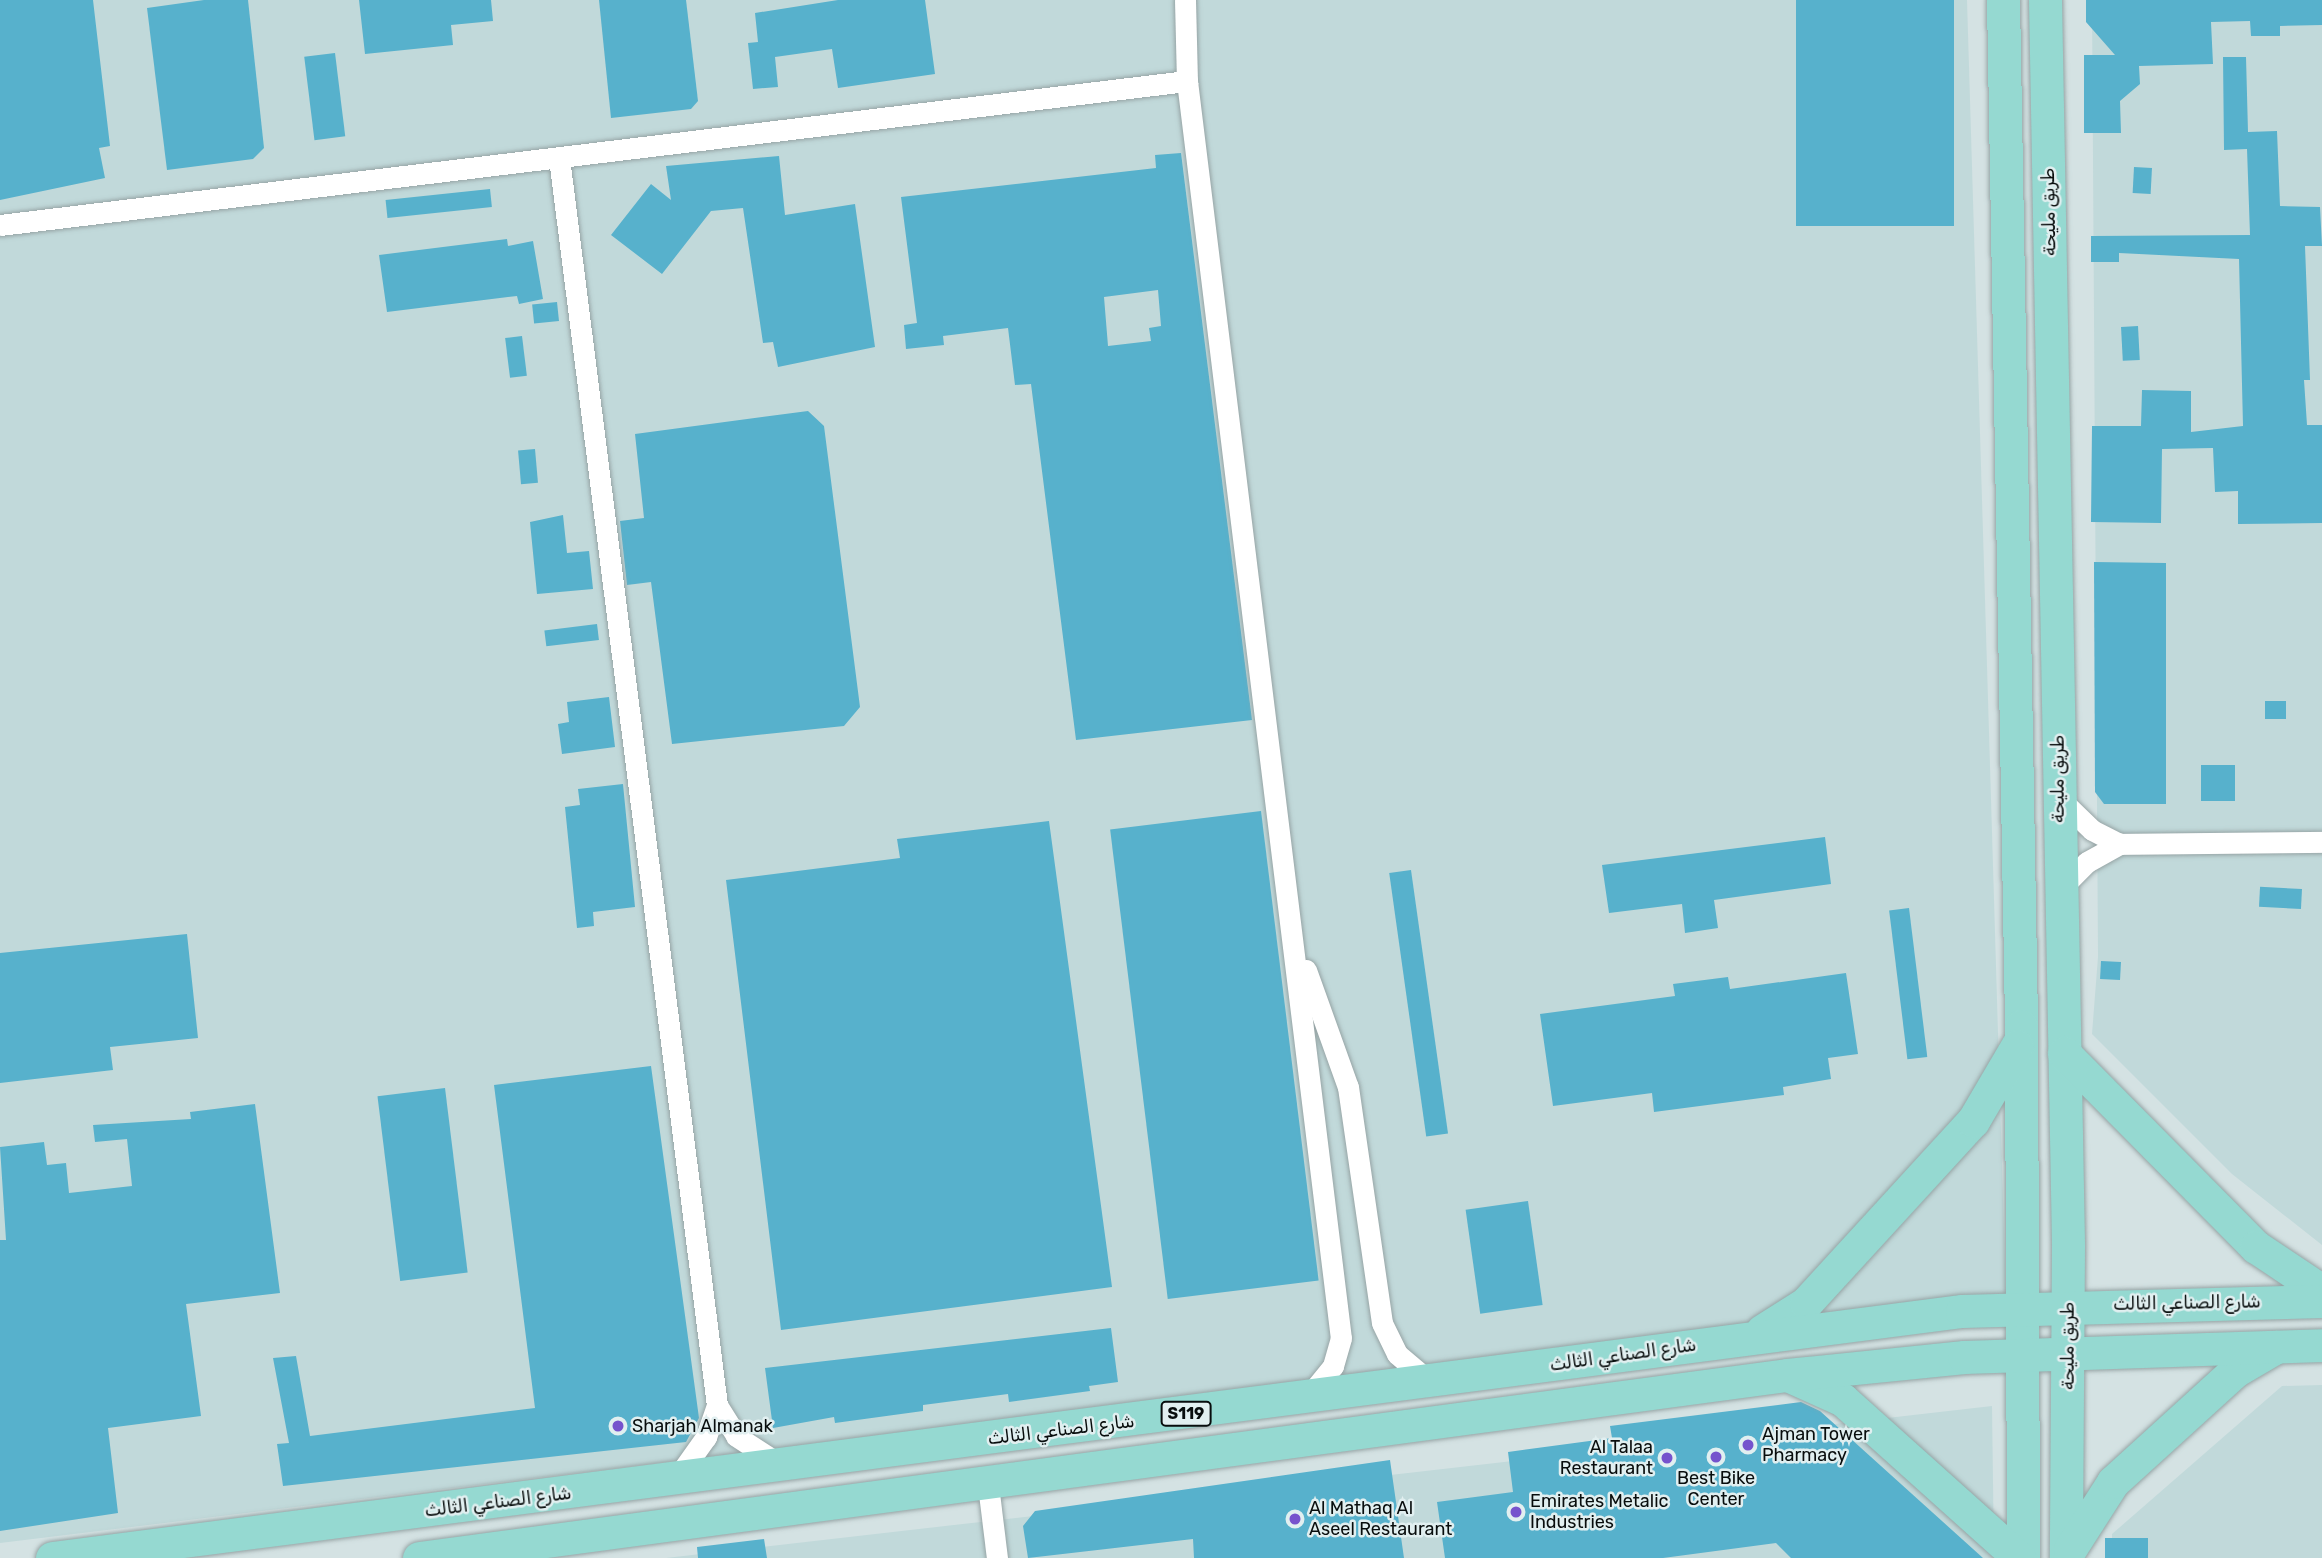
<!DOCTYPE html>
<meta charset="utf-8">
<style>
body{margin:0}
#map{position:relative;width:2322px;height:1558px;overflow:hidden;background:#d4e2e3;font-family:Rubik,"Noto Naskh Arabic",sans-serif}
div>[style]{position:absolute}
[style*='--x']{left:calc(var(--x)*1px);top:calc(var(--y)*1px);width:calc(var(--w)*1px);rotate:calc(var(--a)*1deg)}
.built>*{inset:0;background:#c1d9da}
.building>*{inset:0;background:#57b1cc;transform-origin:0 0}
.roads{filter:drop-shadow(0 0 2px #96a4a5) drop-shadow(0 0 2px #96a4a5)}
.street>*{height:21px;margin:-10.5px;padding:0 10.5px;transform-origin:10.5px;border-radius:10.5px;background:#fff}
.primary>*{height:33px;margin:-16.5px;padding:0 16.5px;transform-origin:16.5px;border-radius:16.5px;background:#95d9d1}
.dots>*{width:19px;height:19px;translate:-50% -50%;box-sizing:border-box;border:4px solid #e1eff0;border-radius:50%}
span{translate:-50% -50%;white-space:nowrap;text-align:center;line-height:1.15;-webkit-text-stroke:5px #e1eff0;paint-order:stroke}
.shield-label span{padding:2px 5px;background:#e1eff0;border:2px solid;border-radius:5px;-webkit-text-stroke-width:0}
.shield-label{font-size:16px;color:#080d0d;font-weight:700}
.street-label{font-size:18px;color:#080d0d}
.poi-label{font-size:18px;color:#080d0d}
.left{translate:0 -50%;text-align:left}
.right{translate:-100% -50%;text-align:right}
</style>
<div id="map">
<div class="built">
<div style="clip-path:polygon(0 0,1967px 0,2006px 1299px,0 1543px)"></div>
<div style="clip-path:polygon(2092px 0,2322px 0,2322px 1245px,2232px 1174px,2092px 1034px,2098px 957px)"></div>
<div style="clip-path:polygon(2322px 1385px,2322px 1558px,2112px 1558px,2112px 1534px,2282px 1386px)"></div>
<div style="clip-path:polygon(1992px 1406px,1994px 1558px,666px 1558px)"></div>
</div>
<div class="building">
<div style="clip-path:polygon(0 0,93px 0,110px 146px,99px 148px,105px 178px,0 200px)"></div>
<div style="clip-path:polygon(204px 0,248px 0,264px 148px,253px 159px,167px 170px,147px 8px)"></div>
<div style="clip-path:polygon(359px 0,491px 0,493px 21px,451px 25px,453px 45px,365px 54px)"></div>
<div style="clip-path:polygon(599px 0,686px 0,698px 101px,691px 109px,611px 118px)"></div>
<div style="clip-path:polygon(838px 0,925px 0,935px 74px,838px 88px,832px 49px,775px 57px,778px 87px,753px 89px,748px 43px,758px 42px,755px 13px)"></div>
<div style="left:1796px;top:0;width:158px;height:226px"></div>
<div style="clip-path:polygon(2086px 0,2322px 0,2322px 25px,2280px 26px,2280px 36px,2251px 36px,2250px 21px,2211px 22px,2213px 64px,2139px 66px,2140px 84px,2120px 101px,2121px 133px,2084px 133px,2084px 55px,2115px 55px,2086px 22px)"></div>
<div style="left:335px;top:53px;width:84px;height:31px;rotate:83deg"></div>
<div style="clip-path:polygon(2223px 57px,2246px 57px,2248px 132px,2277px 131px,2280px 206px,2320px 207px,2322px 246px,2305px 246px,2310px 380px,2304px 380px,2307px 425px,2322px 425px,2322px 523px,2238px 524px,2238px 491px,2215px 492px,2213px 448px,2162px 449px,2161px 523px,2091px 522px,2092px 426px,2141px 426px,2142px 390px,2191px 391px,2191px 432px,2243px 426px,2239px 259px,2119px 253px,2119px 262px,2091px 262px,2091px 236px,2250px 235px,2247px 149px,2224px 150px)"></div>
<div style="clip-path:polygon(evenodd,1181px 153px,1252px 720px,1076px 740px,1031px 384px,1015px 385px,1008px 328px,943px 336px,944px 345px,906px 349px,904px 325px,917px 323px,901px 197px,1156px 168px,1155px 155px,1181px 153px,1158px 290px,1161px 326px,1149px 328px,1151px 341px,1108px 346px,1104px 297px,1158px 290px)"></div>
<div style="clip-path:polygon(779px 156px,785px 215px,855px 204px,875px 347px,778px 367px,773px 342px,763px 343px,743px 208px,711px 211px,662px 274px,611px 235px,651px 184px,671px 200px,666px 166px)"></div>
<div style="left:2134px;top:167px;width:18px;height:26px;rotate:3deg"></div>
<div style="left:490px;top:189px;width:18px;height:105px;rotate:84deg"></div>
<div style="clip-path:polygon(507px 239px,508px 246px,533px 241px,543px 299px,519px 304px,517px 296px,387px 312px,379px 255px)"></div>
<div style="left:557px;top:302px;width:19px;height:25px;rotate:84deg"></div>
<div style="left:2138px;top:326px;width:34px;height:17px;rotate:87deg"></div>
<div style="left:522px;top:336px;width:40px;height:17px;rotate:83deg"></div>
<div style="clip-path:polygon(808px 411px,824px 426px,860px 707px,844px 726px,672px 744px,651px 582px,627px 585px,620px 521px,644px 518px,635px 434px)"></div>
<div style="left:535px;top:449px;width:34px;height:17px;rotate:85deg"></div>
<div style="clip-path:polygon(563px 515px,567px 553px,589px 551px,593px 589px,537px 594px,530px 522px)"></div>
<div style="clip-path:polygon(2094px 562px,2166px 563px,2166px 804px,2104px 804px,2095px 792px)"></div>
<div style="left:597px;top:624px;width:16px;height:53px;rotate:83deg"></div>
<div style="clip-path:polygon(609px 697px,615px 747px,562px 754px,558px 724px,569px 722px,567px 702px)"></div>
<div style="left:2265px;top:701px;width:21px;height:18px"></div>
<div style="left:2201px;top:765px;width:34px;height:36px"></div>
<div style="clip-path:polygon(623px 784px,635px 907px,593px 912px,594px 926px,577px 928px,565px 807px,580px 805px,578px 789px)"></div>
<div style="left:1261px;top:811px;width:473px;height:152px;rotate:83deg"></div>
<div style="clip-path:polygon(1049px 821px,1112px 1287px,781px 1330px,726px 880px,900px 858px,897px 839px)"></div>
<div style="clip-path:polygon(1825px 837px,1831px 884px,1714px 900px,1718px 928px,1685px 933px,1682px 904px,1609px 913px,1602px 865px)"></div>
<div style="left:1411px;top:870px;width:266px;height:22px;rotate:82deg"></div>
<div style="left:2302px;top:889px;width:20px;height:42px;rotate:93deg"></div>
<div style="left:1909px;top:908px;width:150px;height:20px;rotate:83deg"></div>
<div style="clip-path:polygon(187px 934px,198px 1038px,110px 1047px,113px 1070px,0 1083px,0 953px)"></div>
<div style="left:2101px;top:961px;width:20px;height:18px;rotate:3deg"></div>
<div style="clip-path:polygon(1846px 973px,1858px 1054px,1828px 1058px,1831px 1079px,1783px 1087px,1784px 1095px,1654px 1112px,1652px 1093px,1553px 1106px,1540px 1014px,1675px 996px,1673px 984px,1728px 977px,1730px 989px)"></div>
<div style="clip-path:polygon(651px 1066px,699px 1418px,686px 1442px,283px 1486px,277px 1444px,289px 1443px,273px 1358px,296px 1356px,310px 1436px,535px 1408px,494px 1085px)"></div>
<div style="left:445px;top:1088px;width:186px;height:68px;rotate:83deg"></div>
<div style="clip-path:polygon(255px 1104px,280px 1293px,186px 1304px,201px 1416px,108px 1428px,118px 1513px,0 1531px,0 1240px,6px 1240px,0 1147px,44px 1142px,47px 1165px,66px 1163px,69px 1193px,132px 1186px,127px 1139px,95px 1142px,93px 1125px,191px 1119px,190px 1112px)"></div>
<div style="left:1528px;top:1201px;width:105px;height:63px;rotate:82deg"></div>
<div style="clip-path:polygon(1111px 1328px,1118px 1382px,1089px 1386px,1090px 1391px,1009px 1402px,1008px 1394px,923px 1405px,923px 1411px,835px 1423px,834px 1417px,773px 1428px,765px 1368px)"></div>
<div style="clip-path:polygon(1801px 1402px,1820px 1411px,1983px 1558px,1791px 1558px,1776px 1543px,1663px 1558px,1445px 1558px,1437px 1502px,1513px 1492px,1508px 1452px,1612px 1438px,1610px 1426px)"></div>
<div style="clip-path:polygon(1390px 1460px,1404px 1558px,1194px 1558px,1193px 1539px,1028px 1558px,1023px 1526px,1035px 1511px)"></div>
<div style="left:2105px;top:1538px;width:43px;height:20px"></div>
<div style="clip-path:polygon(764px 1539px,767px 1558px,698px 1558px,697px 1547px)"></div>
</div>
<div class="roads">
<div class="street">
<div style="--x:1185;--y:0;--w:81;--a:88.6"></div>
<div style="--x:1187;--y:81;--w:1266;--a:83.02"></div>
<div style="--x:1341;--y:1338;--w:29;--a:106"></div>
<div style="--x:1333;--y:1366;--w:41;--a:129.1"></div>
<div style="--x:559;--y:158;--w:1257;--a:82.78"></div>
<div style="--x:717;--y:1405;--w:36;--a:58"></div>
<div style="--x:736;--y:1436;--w:48;--a:33"></div>
<div style="--x:0;--y:225;--w:1196;--a:-6.92"></div>
<div style="--x:2059;--y:798;--w:46;--a:44.1"></div>
<div style="--x:2092;--y:830;--w:31;--a:27"></div>
<div style="--x:2060;--y:889;--w:38;--a:-45"></div>
<div style="--x:2087;--y:862;--w:38;--a:-29"></div>
<div style="--x:2120;--y:844;--w:202;--a:-0.6"></div>
<div style="--x:1306;--y:970;--w:124;--a:70.3"></div>
<div style="--x:1348;--y:1087;--w:238;--a:81.8"></div>
<div style="--x:1382;--y:1323;--w:34;--a:64"></div>
<div style="--x:1397;--y:1354;--w:43;--a:40.3"></div>
<div style="--x:676;--y:1479;--w:52;--a:-54.5"></div>
<div style="--x:706;--y:1437;--w:34;--a:-71"></div>
<div style="--x:988;--y:1485;--w:74;--a:83"></div>
</div>
<div class="primary">
<div style="--x:2003;--y:0;--w:1026;--a:88.99"></div>
<div style="--x:2021;--y:1026;--w:532;--a:89.78"></div>
<div style="--x:2045;--y:0;--w:1246;--a:88.94"></div>
<div style="--x:2068;--y:1246;--w:312;--a:90.4"></div>
<div style="--x:2064;--y:1053;--w:273;--a:45.3"></div>
<div style="--x:2256;--y:1247;--w:79;--a:33.7"></div>
<div style="--x:1762;--y:1331;--w:52;--a:-32.5"></div>
<div style="--x:1806;--y:1303;--w:247;--a:-47.5"></div>
<div style="--x:1973;--y:1121;--w:87;--a:-59.6"></div>
<div style="--x:1792;--y:1377;--w:56;--a:24.3"></div>
<div style="--x:1843;--y:1400;--w:237;--a:41.9"></div>
<div style="--x:2070;--y:1549;--w:80;--a:-57.3"></div>
<div style="--x:2113;--y:1482;--w:165;--a:-42.3"></div>
<div style="--x:2235;--y:1371;--w:48;--a:-30.3"></div>
<div style="--x:52;--y:1558;--w:1926;--a:-7.37"></div>
<div style="--x:1962;--y:1311;--w:360;--a:-1.6"></div>
<div style="--x:419;--y:1558;--w:1380;--a:-7.62"></div>
<div style="--x:1787;--y:1375;--w:178;--a:-5.8"></div>
<div style="--x:1964;--y:1357;--w:358;--a:-1.9"></div>
</div>
</div>
<div class="dots">
<div style="left:618px;top:1426px;background:#7653cd"></div>
<div style="left:1748px;top:1445px;background:#7653cd"></div>
<div style="left:1716px;top:1457px;background:#7653cd"></div>
<div style="left:1667px;top:1458px;background:#7653cd"></div>
<div style="left:1516px;top:1512px;background:#7653cd"></div>
<div style="left:1295px;top:1519px;background:#7653cd"></div>
</div>
<div class="shield-label">
<span style="left:1186px;top:1414px">S119</span>
</div>
<div class="street-label">
<span style="left:2049px;top:212px;rotate:-91deg">طريق مليحة</span>
<span style="left:2058px;top:779px;rotate:-90deg">طريق مليحة</span>
<span style="left:2187px;top:1303px;rotate:-1deg">شارع الصناعي الثالث</span>
<span style="left:2068px;top:1346px;rotate:-90deg">طريق مليحة</span>
<span style="left:1623px;top:1355px;rotate:-8deg">شارع الصناعي الثالث</span>
<span style="left:1061px;top:1430px;rotate:-7deg">شارع الصناعي الثالث</span>
<span style="left:498px;top:1502px;rotate:-7deg">شارع الصناعي الثالث</span>
</div>
<div class="poi-label">
<span class="left" style="left:632px;top:1426px">Sharjah Almanak</span>
<span class="left" style="left:1762px;top:1445px">Ajman Tower<br>Pharmacy</span>
<span class="right" style="left:1653px;top:1458px">Al Talaa<br>Restaurant</span>
<span style="left:1716px;top:1489px">Best Bike<br>Center</span>
<span class="left" style="left:1530px;top:1512px">Emirates Metalic<br>Industries</span>
<span class="left" style="left:1309px;top:1519px">Al Mathaq Al<br>Aseel Restaurant</span>
</div>
</div>
